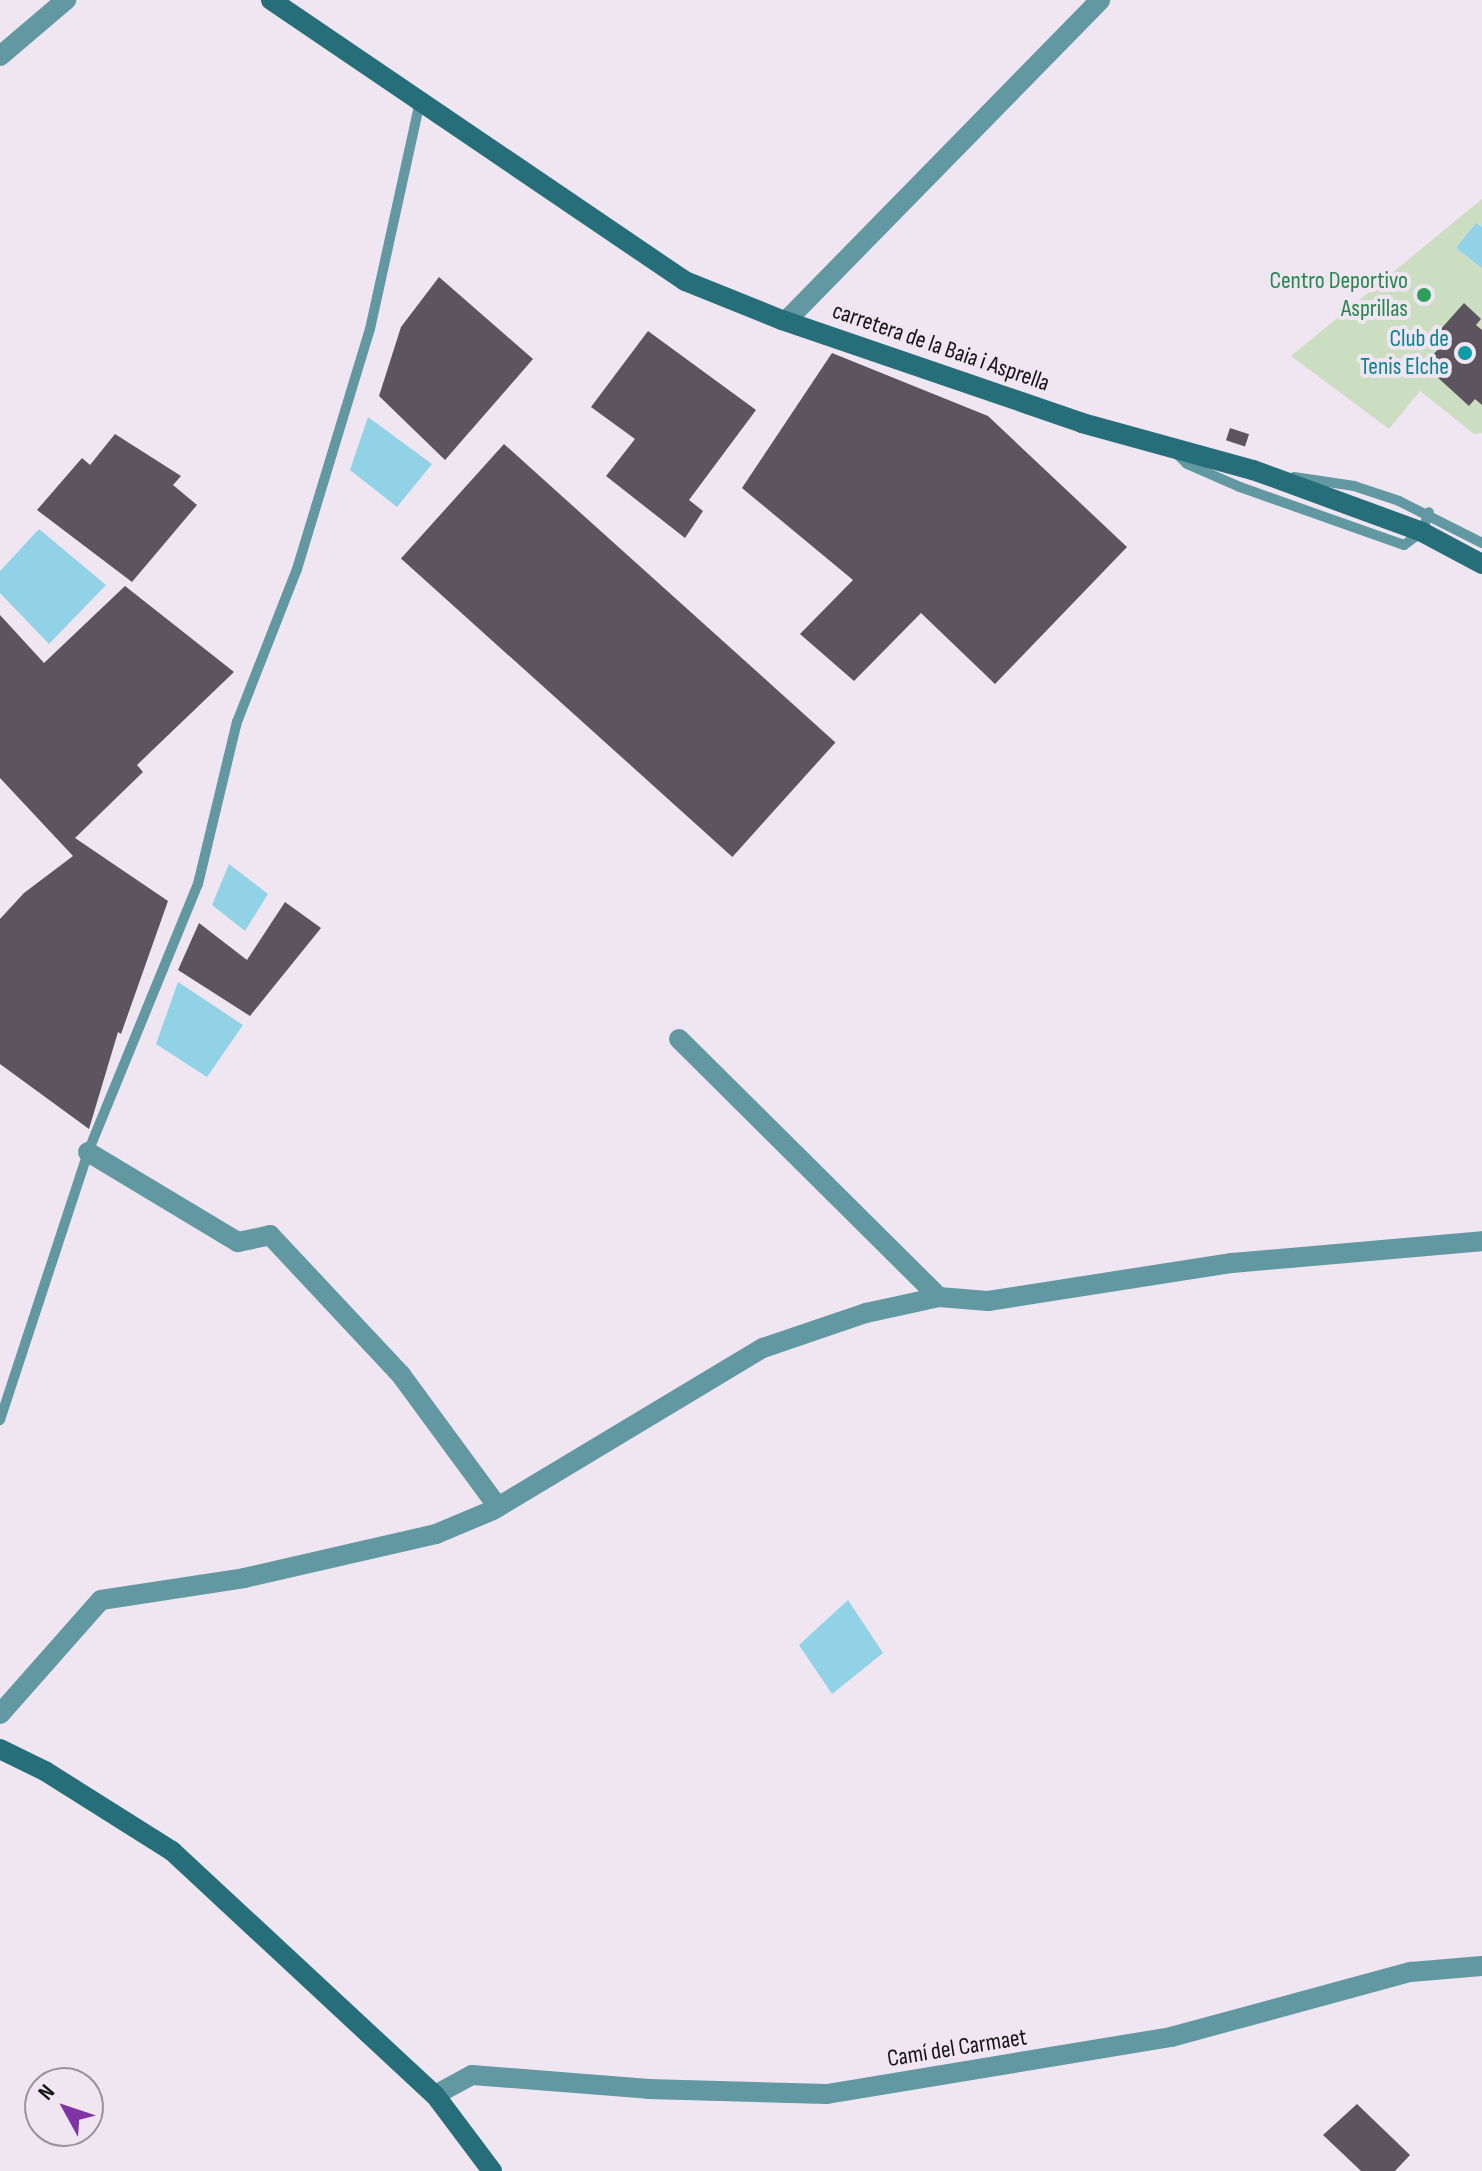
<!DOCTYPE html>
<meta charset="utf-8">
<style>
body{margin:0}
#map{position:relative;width:1482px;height:2171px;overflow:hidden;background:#efe6f2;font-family:"Sofia Sans Condensed",sans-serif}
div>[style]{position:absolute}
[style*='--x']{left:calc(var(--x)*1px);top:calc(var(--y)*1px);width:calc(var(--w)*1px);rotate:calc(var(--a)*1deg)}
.green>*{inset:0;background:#cbdec1}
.water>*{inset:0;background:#91d2e7}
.building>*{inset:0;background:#5c545e;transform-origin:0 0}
.service>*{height:10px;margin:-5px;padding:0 5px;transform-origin:5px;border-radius:5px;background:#6298a1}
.minor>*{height:20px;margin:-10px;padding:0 10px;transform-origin:10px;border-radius:10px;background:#6298a1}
.tertiary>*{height:20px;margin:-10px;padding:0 10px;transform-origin:10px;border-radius:10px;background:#6298a1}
.secondary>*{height:20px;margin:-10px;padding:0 10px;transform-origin:10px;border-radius:10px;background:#266e79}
.dots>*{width:22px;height:22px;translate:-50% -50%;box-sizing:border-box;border:4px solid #efe6f2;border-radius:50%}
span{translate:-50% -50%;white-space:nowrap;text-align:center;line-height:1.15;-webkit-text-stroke:8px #efe6f2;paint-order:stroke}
.leisure-label{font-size:24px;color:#27864d}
.right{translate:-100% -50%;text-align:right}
.culture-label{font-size:24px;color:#0d838f}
.street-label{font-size:24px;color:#171418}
.north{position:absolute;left:24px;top:2067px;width:80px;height:80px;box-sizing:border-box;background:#efe6f2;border:2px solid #99929b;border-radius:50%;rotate:310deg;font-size:22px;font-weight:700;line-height:32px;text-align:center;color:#171418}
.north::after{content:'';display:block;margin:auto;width:28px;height:36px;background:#8034a6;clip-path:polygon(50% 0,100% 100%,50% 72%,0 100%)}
</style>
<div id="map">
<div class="green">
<div style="clip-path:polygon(1482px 199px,1482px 227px,1477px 223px,1456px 248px,1482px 268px,1482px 433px,1474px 434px,1420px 391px,1389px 429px,1291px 356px)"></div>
</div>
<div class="water">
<div style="clip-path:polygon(1476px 223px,1482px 227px,1482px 268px,1456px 248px)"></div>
<div style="clip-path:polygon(368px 417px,432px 464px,397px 507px,350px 470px)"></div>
<div style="clip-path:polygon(39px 529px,106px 585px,49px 644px,0 593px,0 571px)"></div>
<div style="clip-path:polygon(229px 864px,268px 894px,245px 931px,212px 905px)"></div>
<div style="clip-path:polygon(178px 982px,243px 1025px,207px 1077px,156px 1044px)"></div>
<div style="clip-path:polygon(848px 1600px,883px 1653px,832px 1694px,799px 1645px)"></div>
</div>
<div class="building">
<div style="clip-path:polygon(439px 277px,533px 359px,445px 460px,379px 396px,401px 327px)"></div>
<div style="clip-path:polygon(1464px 303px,1481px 319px,1476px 325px,1482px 330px,1482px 405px,1475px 399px,1469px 406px,1424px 365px,1449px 337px,1440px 330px)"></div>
<div style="clip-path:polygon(648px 331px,756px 410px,689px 500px,703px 511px,685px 538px,606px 476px,635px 439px,591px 407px)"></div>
<div style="clip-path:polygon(832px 353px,988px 416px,1127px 547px,995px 684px,921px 613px,854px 681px,800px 634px,853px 580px,742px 488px)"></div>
<div style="left:1230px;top:428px;width:20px;height:13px;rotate:18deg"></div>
<div style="clip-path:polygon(115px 434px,181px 476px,173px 485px,197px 505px,132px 582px,37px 510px,82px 458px,90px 465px)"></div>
<div style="left:504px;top:444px;width:446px;height:154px;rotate:42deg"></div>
<div style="clip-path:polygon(125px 586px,234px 672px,137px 765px,143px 772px,75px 838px,168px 901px,121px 1034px,118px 1032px,89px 1129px,0 1064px,0 919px,24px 893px,73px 856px,0 778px,0 615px,44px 663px)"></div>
<div style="clip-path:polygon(285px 902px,321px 928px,250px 1016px,178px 970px,199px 923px,247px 960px)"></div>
<div style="clip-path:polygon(1357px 2104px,1410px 2155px,1395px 2171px,1361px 2171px,1323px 2135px)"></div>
</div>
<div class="service">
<div style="--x:1175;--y:452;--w:17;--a:45"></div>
<div style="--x:1187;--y:464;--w:58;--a:23.5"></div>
<div style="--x:1240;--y:487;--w:174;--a:19.5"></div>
<div style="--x:1404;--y:545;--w:22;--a:-36"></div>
<div style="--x:1422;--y:532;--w:21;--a:-71"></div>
<div style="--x:1294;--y:477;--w:61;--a:8.5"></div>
<div style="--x:1354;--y:486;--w:47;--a:18.4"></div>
<div style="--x:1399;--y:501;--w:93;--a:26.8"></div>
<div style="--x:0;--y:1420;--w:282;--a:-71.8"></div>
<div style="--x:88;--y:1152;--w:290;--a:-67.7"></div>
<div style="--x:198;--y:884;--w:167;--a:-76.5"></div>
<div style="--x:237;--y:722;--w:164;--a:-68.6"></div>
<div style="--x:297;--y:569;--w:251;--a:-73.1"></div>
<div style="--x:370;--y:329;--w:233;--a:-77.6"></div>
</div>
<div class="minor">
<div style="--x:786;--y:321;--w:449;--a:-45.6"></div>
<div style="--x:679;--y:1039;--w:366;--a:44.8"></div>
<div style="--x:88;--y:1152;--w:175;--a:31"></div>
<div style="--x:238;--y:1242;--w:33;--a:-12"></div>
<div style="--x:270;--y:1235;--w:192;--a:46.9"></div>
<div style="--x:401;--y:1375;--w:164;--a:53.7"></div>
<div style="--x:0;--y:1714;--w:152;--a:-48.5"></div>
<div style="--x:101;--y:1600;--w:145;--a:-8.7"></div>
<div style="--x:244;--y:1578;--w:197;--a:-12.9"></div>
<div style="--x:436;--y:1534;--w:62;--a:-22.8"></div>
<div style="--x:493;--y:1510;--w:315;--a:-31"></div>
<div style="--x:763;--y:1348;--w:109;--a:-18.8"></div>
<div style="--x:866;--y:1313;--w:75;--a:-12.4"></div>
<div style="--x:939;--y:1297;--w:49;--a:4.7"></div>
<div style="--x:988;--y:1301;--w:247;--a:-8.9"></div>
<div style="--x:1232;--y:1263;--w:251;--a:-5"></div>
<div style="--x:435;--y:2095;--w:42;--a:-28.4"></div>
<div style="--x:472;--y:2075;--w:177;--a:4.5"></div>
<div style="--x:648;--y:2089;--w:179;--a:1.6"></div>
<div style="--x:827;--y:2094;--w:349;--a:-9.4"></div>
<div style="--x:1171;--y:2037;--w:249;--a:-15.2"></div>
<div style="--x:1411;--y:1972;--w:71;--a:-4.8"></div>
</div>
<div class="tertiary">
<div style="--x:0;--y:56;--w:87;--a:-40.3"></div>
</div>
<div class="secondary">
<div style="--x:271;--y:0;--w:500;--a:34.17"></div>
<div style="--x:685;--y:281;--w:105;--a:21.9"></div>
<div style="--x:782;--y:320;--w:317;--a:18.9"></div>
<div style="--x:1082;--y:423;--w:177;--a:15.4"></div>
<div style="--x:1253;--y:470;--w:180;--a:20.1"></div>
<div style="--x:1422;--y:532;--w:68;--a:28.1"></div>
<div style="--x:0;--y:1749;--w:50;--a:26.1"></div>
<div style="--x:45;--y:1771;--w:150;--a:32.2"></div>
<div style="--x:172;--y:1851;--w:359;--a:42.9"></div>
<div style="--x:435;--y:2095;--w:95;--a:53.1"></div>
</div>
<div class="dots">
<div style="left:1424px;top:295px;background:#2e9e5b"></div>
<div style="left:1465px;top:353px;background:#0f9aa8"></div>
</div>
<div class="leisure-label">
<span class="right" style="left:1408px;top:295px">Centro Deportivo<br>Asprillas</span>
</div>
<div class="culture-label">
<span class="right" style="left:1449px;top:353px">Club de<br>Tenis Elche</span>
</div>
<div class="street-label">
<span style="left:941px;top:347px;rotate:19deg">carretera de la Baia i Asprella</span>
<span style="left:957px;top:2048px;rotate:-9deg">Camí del Carmaet</span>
</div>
<div class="north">N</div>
</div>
